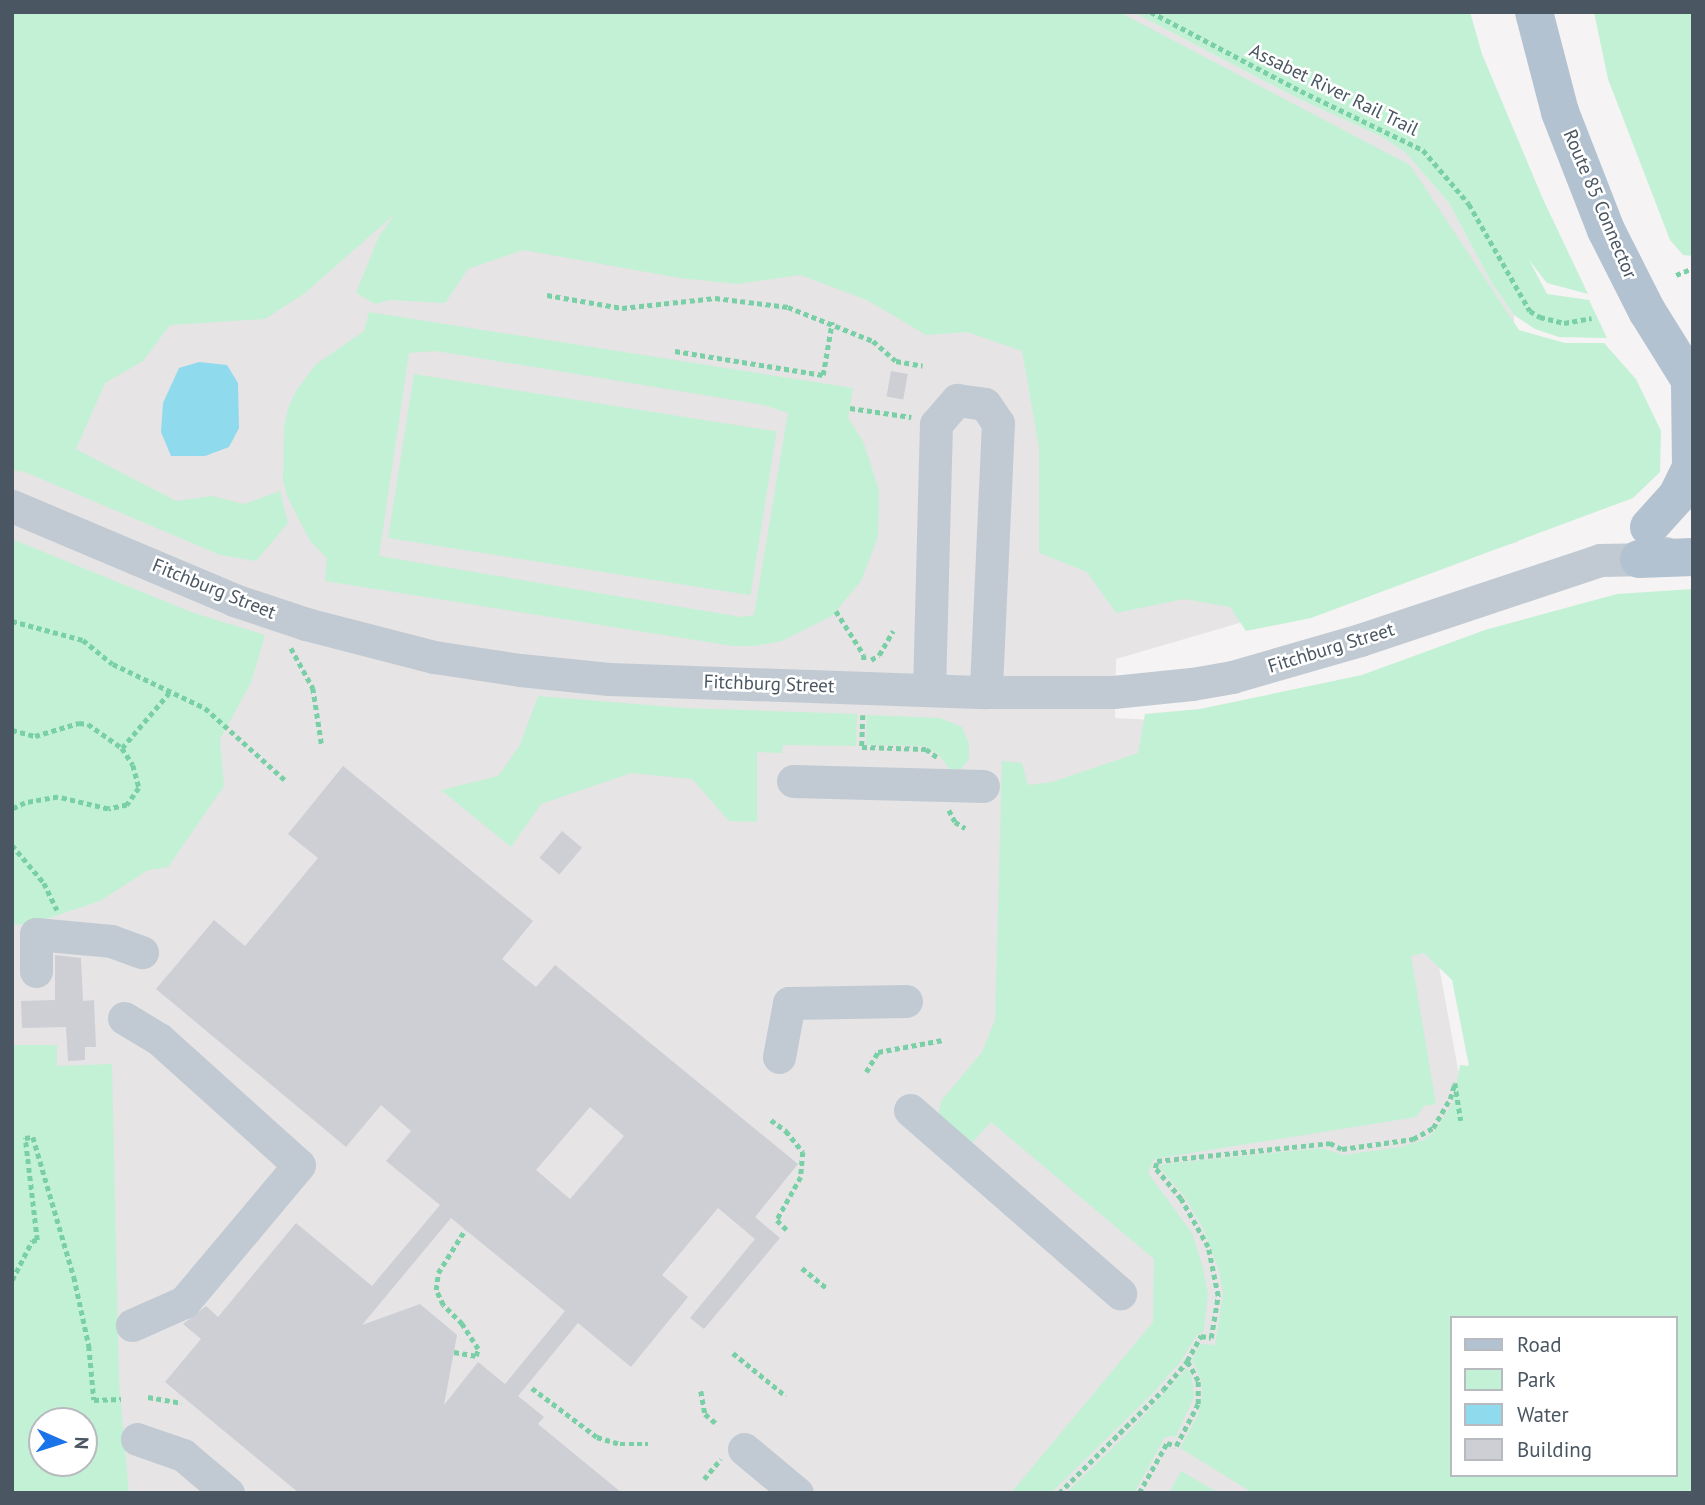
<!DOCTYPE html>
<style>
body{margin:0}
#map{position:relative;width:1705px;height:1505px;overflow:hidden;background:#f5f3f3;font-family:"PT Sans",sans-serif}
div>[style]{position:absolute}
[style*='--x']{left:calc(var(--x)*1px);top:calc(var(--y)*1px);width:calc(var(--w)*1px);rotate:calc(var(--a)*1deg)}
.education>*{inset:0;background:#e6e4e5}
.green>*{inset:0;background:#c3f1d5;transform-origin:0 0}
.water>*{inset:0;background:#90daee}
.building>*{inset:0;background:#cdcfd5;transform-origin:0 0}
.path>*{height:4.5px;margin-top:-2.25px;transform-origin:0;background:repeating-linear-gradient(90deg,#7ad0a6 0 5px,transparent 0 8.5px)}
.minor>*{height:33px;margin:-16.5px;padding:0 16.5px;transform-origin:16.5px;border-radius:16.5px;background:#c1cad2}
.major>*{height:38px;margin:-19px;padding:0 19px;transform-origin:19px;border-radius:19px;background:#b3c2d1}
span{translate:-50% -50%;white-space:nowrap;text-align:center;line-height:1.15;-webkit-text-stroke:5px #fff;paint-order:stroke}
.street-label{font-size:19px;color:#4a5661}
.frame{position:absolute;inset:0;border:14px solid #4a5661;pointer-events:none}
.legend{position:absolute;left:1450px;top:1316px;width:228px;height:161px;box-sizing:border-box;background:#fff;border:2px solid #b7bbc0;margin:0;padding:9px 12px;list-style:none;font-size:21px;color:#4a5661}
.legend li{display:flex;align-items:center;gap:14px;height:35px}
.legend b{width:35px;border:2px solid #b7bbc0}
.north{position:absolute;left:28px;top:1407px;width:70px;height:70px;box-sizing:border-box;background:#fff;border:2px solid #b7bbc0;border-radius:50%;rotate:93deg;font-size:19px;font-weight:700;line-height:28px;text-align:center;color:#4a5661}
.north::after{content:'';display:block;margin:auto;width:24px;height:32px;background:#1a73e8;clip-path:polygon(50% 0,100% 100%,50% 72%,0 100%)}
</style>
<div id="map">
<div class="education">
<div style="clip-path:polygon(evenodd,12px 12px,1133px 12px,1297px 98px,1382px 137px,1405px 152px,1449px 203px,1491px 282px,1514px 315px,1518px 542px,1116px 659px,1115px 718px,1233px 724px,1394px 722px,1462px 1091px,1451px 1318px,1451px 1475px,1611px 1493px,12px 1493px,12px 12px,42px 1421px,84px 1421px,84px 1463px,42px 1463px,42px 1421px)"></div>
</div>
<div class="green">
<div style="clip-path:polygon(12px 12px,1119px 12px,1410px 165px,1519px 330px,1565px 343px,1604px 343px,1636px 379px,1661px 431px,1660px 472px,1633px 498px,1311px 618px,1246px 631px,1230px 607px,1184px 599px,1116px 613px,1087px 572px,1039px 553px,1039px 447px,1022px 351px,967px 332px,926px 335px,867px 300px,800px 275px,737px 284px,680px 278px,523px 250px,468px 269px,445px 303px,390px 300px,375px 304px,356px 293px,379px 236px,395px 214px,305px 293px,265px 319px,170px 325px,143px 361px,105px 383px,76px 449px,176px 501px,212px 496px,244px 504px,280px 491px,288px 523px,256px 561px,220px 555px,25px 472px,12px 470px)"></div>
<div style="clip-path:polygon(1133px 12px,1470px 12px,1482px 54px,1542px 197px,1588px 294px,1547px 283px,1529px 260px,1547px 294px,1589px 300px,1607px 338px,1559px 337px,1535px 329px,1514px 315px,1491px 282px,1449px 203px,1405px 152px,1382px 137px,1297px 98px)"></div>
<div style="clip-path:polygon(1594px 12px,1693px 12px,1693px 256px,1683px 255px,1670px 240px,1608px 79px)"></div>
<div style="clip-path:polygon(evenodd,369px 312px,853px 388px,848px 418px,863px 441px,879px 490px,878px 537px,861px 581px,832px 616px,782px 641px,755px 646px,733px 646px,325px 581px,327px 558px,310px 541px,287px 496px,283px 479px,284px 428px,288px 408px,296px 391px,315px 365px,364px 331px,369px 312px,436px 351px,764px 405px,788px 413px,754px 615px,741px 617px,379px 556px,409px 353px,436px 351px)"></div>
<div style="left:414px;top:374px;width:367px;height:166px;rotate:9deg"></div>
<div style="clip-path:polygon(12px 539px,191px 612px,265px 635px,251px 683px,220px 739px,224px 786px,168px 867px,148px 870px,100px 901px,28px 925px,12px 924px)"></div>
<div style="clip-path:polygon(evenodd,1693px 589px,1693px 1493px,1253px 1493px,1180px 1448px,1198px 1415px,1202px 1396px,1201px 1379px,1192px 1360px,1200px 1344px,1215px 1345px,1223px 1295px,1220px 1274px,1204px 1230px,1185px 1197px,1159px 1167px,1164px 1164px,1322px 1148px,1343px 1155px,1401px 1147px,1424px 1140px,1435px 1131px,1453px 1103px,1460px 1065px,1469px 1066px,1452px 980px,1424px 953px,1411px 956px,1436px 1104px,1424px 1106px,1416px 1117px,1154px 1159px,1148px 1173px,1192px 1233px,1203px 1268px,1208px 1294px,1204px 1331px,1197px 1335px,1181px 1361px,1152px 1394px,1051px 1493px,1011px 1493px,1153px 1322px,1154px 1259px,991px 1122px,969px 1146px,944px 1125px,939px 1112px,941px 1101px,982px 1052px,995px 1020px,1002px 761px,1022px 763px,1028px 785px,1052px 782px,1138px 753px,1145px 714px,1200px 709px,1362px 675px,1485px 630px,1617px 594px,1693px 589px,1451px 1318px,1675px 1318px,1675px 1475px,1451px 1475px,1451px 1318px)"></div>
<div style="clip-path:polygon(538px 696px,684px 708px,857px 714px,856px 746px,783px 745px,782px 753px,757px 752px,757px 822px,729px 821px,692px 779px,631px 773px,541px 804px,511px 847px,441px 790px,498px 776px,520px 745px)"></div>
<div style="clip-path:polygon(867px 715px,940px 718px,962px 727px,969px 743px,969px 759px,961px 769px,950px 770px,939px 755px,926px 746px,866px 745px)"></div>
<div style="clip-path:polygon(evenodd,12px 1045px,57px 1045px,57px 1066px,112px 1064px,119px 1381px,129px 1493px,12px 1493px,12px 1045px,42px 1421px,84px 1421px,84px 1463px,42px 1463px,42px 1421px)"></div>
<div style="clip-path:polygon(1187px 1368px,1192px 1378px,1194px 1397px,1176px 1436px,1165px 1437px,1134px 1493px,1066px 1493px,1127px 1434px)"></div>
<div style="clip-path:polygon(1181px 1471px,1219px 1493px,1169px 1493px)"></div>
</div>
<div class="water">
<div style="clip-path:polygon(199px 362px,227px 365px,238px 383px,239px 428px,229px 447px,205px 456px,171px 456px,161px 432px,163px 403px,179px 368px)"></div>
</div>
<div class="building">
<div style="left:891px;top:371px;width:17px;height:26px;rotate:10deg"></div>
<div style="clip-path:polygon(evenodd,343px 766px,533px 921px,502px 959px,536px 987px,555px 965px,798px 1164px,755px 1217px,780px 1238px,704px 1329px,690px 1318px,755px 1239px,718px 1208px,662px 1275px,688px 1297px,631px 1367px,578px 1323px,518px 1396px,544px 1417px,538px 1424px,622px 1493px,299px 1493px,165px 1382px,201px 1339px,183px 1324px,206px 1306px,218px 1317px,296px 1223px,372px 1286px,440px 1205px,386px 1161px,411px 1131px,381px 1105px,346px 1147px,156px 989px,214px 920px,245px 946px,318px 858px,288px 834px,343px 766px,590px 1107px,624px 1136px,570px 1199px,536px 1170px,590px 1107px,343px 766px,451px 1218px,565px 1311px,505px 1384px,478px 1362px,444px 1405px,457px 1335px,420px 1304px,362px 1325px,451px 1218px)"></div>
<div style="left:562px;top:831px;width:26px;height:35px;rotate:40deg"></div>
<div style="clip-path:polygon(55px 955px,81px 958px,83px 1001px,94px 1000px,96px 1047px,85px 1047px,85px 1060px,68px 1061px,66px 1027px,22px 1028px,21px 1001px,55px 1000px)"></div>
</div>
<div class="path">
<div style="--x:1151;--y:12;--w:170;--a:27.8"></div>
<div style="--x:1301;--y:91;--w:136;--a:25.8"></div>
<div style="--x:1423;--y:150;--w:71;--a:49.6"></div>
<div style="--x:1469;--y:204;--w:123;--a:60.3"></div>
<div style="--x:1530;--y:311;--w:12;--a:31"></div>
<div style="--x:1540;--y:317;--w:25;--a:14"></div>
<div style="--x:1564;--y:323;--w:28;--a:-10"></div>
<div style="--x:1676;--y:275;--w:18;--a:-22"></div>
<div style="--x:547;--y:295;--w:76;--a:9.8"></div>
<div style="--x:622;--y:308;--w:94;--a:-6.1"></div>
<div style="--x:715;--y:298;--w:74;--a:7"></div>
<div style="--x:788;--y:307;--w:92;--a:21.8"></div>
<div style="--x:873;--y:341;--w:30;--a:41"></div>
<div style="--x:896;--y:361;--w:27;--a:10"></div>
<div style="--x:675;--y:351;--w:150;--a:9.2"></div>
<div style="--x:823;--y:375;--w:54;--a:-80.4"></div>
<div style="--x:850;--y:408;--w:62;--a:8.4"></div>
<div style="--x:836;--y:611;--w:52;--a:57.5"></div>
<div style="--x:864;--y:655;--w:6;--a:90"></div>
<div style="--x:12;--y:621;--w:73;--a:15"></div>
<div style="--x:83;--y:640;--w:38;--a:39"></div>
<div style="--x:113;--y:664;--w:102;--a:25.6"></div>
<div style="--x:205;--y:708;--w:109;--a:42"></div>
<div style="--x:291;--y:648;--w:46;--a:61.2"></div>
<div style="--x:313;--y:688;--w:59;--a:81.2"></div>
<div style="--x:871;--y:660;--w:9;--a:-32"></div>
<div style="--x:879;--y:655;--w:28;--a:-60"></div>
<div style="--x:863;--y:715;--w:32;--a:92"></div>
<div style="--x:862;--y:747;--w:64;--a:1.8"></div>
<div style="--x:926;--y:749;--w:14;--a:36"></div>
<div style="--x:12;--y:730;--w:24;--a:15"></div>
<div style="--x:35;--y:736;--w:46;--a:-16.5"></div>
<div style="--x:79;--y:723;--w:9;--a:6"></div>
<div style="--x:88;--y:724;--w:42;--a:35.2"></div>
<div style="--x:122;--y:748;--w:20;--a:57"></div>
<div style="--x:133;--y:765;--w:24;--a:75"></div>
<div style="--x:139;--y:788;--w:21;--a:125"></div>
<div style="--x:127;--y:805;--w:19;--a:168"></div>
<div style="--x:108;--y:809;--w:51;--a:-166.5"></div>
<div style="--x:58;--y:797;--w:34;--a:170"></div>
<div style="--x:25;--y:803;--w:14;--a:155"></div>
<div style="--x:122;--y:748;--w:72;--a:-49.5"></div>
<div style="--x:949;--y:810;--w:13;--a:63"></div>
<div style="--x:955;--y:822;--w:12;--a:31"></div>
<div style="--x:12;--y:845;--w:50;--a:49.9"></div>
<div style="--x:44;--y:883;--w:30;--a:64"></div>
<div style="--x:866;--y:1072;--w:23;--a:-59"></div>
<div style="--x:878;--y:1052;--w:66;--a:-10.5"></div>
<div style="--x:771;--y:1120;--w:19;--a:36"></div>
<div style="--x:786;--y:1131;--w:27;--a:51"></div>
<div style="--x:803;--y:1152;--w:25;--a:95"></div>
<div style="--x:801;--y:1177;--w:49;--a:119.2"></div>
<div style="--x:777;--y:1220;--w:14;--a:45"></div>
<div style="--x:802;--y:1268;--w:32;--a:39"></div>
<div style="--x:12;--y:1280;--w:44;--a:-62.9"></div>
<div style="--x:32;--y:1241;--w:5;--a:-11"></div>
<div style="--x:37;--y:1240;--w:103;--a:-96.7"></div>
<div style="--x:25;--y:1138;--w:8;--a:-7"></div>
<div style="--x:33;--y:1137;--w:146;--a:73.7"></div>
<div style="--x:74;--y:1277;--w:71;--a:77.7"></div>
<div style="--x:89;--y:1346;--w:54;--a:84.7"></div>
<div style="--x:94;--y:1400;--w:27;--a:-2"></div>
<div style="--x:454;--y:1352;--w:22;--a:10"></div>
<div style="--x:476;--y:1356;--w:7;--a:-74"></div>
<div style="--x:478;--y:1349;--w:30;--a:-123"></div>
<div style="--x:462;--y:1324;--w:27;--a:-135"></div>
<div style="--x:443;--y:1305;--w:17;--a:-115"></div>
<div style="--x:436;--y:1290;--w:17;--a:-83"></div>
<div style="--x:438;--y:1273;--w:51;--a:-57.9"></div>
<div style="--x:733;--y:1353;--w:68;--a:39.1"></div>
<div style="--x:532;--y:1388;--w:81;--a:37"></div>
<div style="--x:597;--y:1437;--w:24;--a:17"></div>
<div style="--x:620;--y:1444;--w:28;--a:0"></div>
<div style="--x:701;--y:1391;--w:23;--a:80"></div>
<div style="--x:705;--y:1414;--w:16;--a:40"></div>
<div style="--x:148;--y:1397;--w:34;--a:10"></div>
<div style="--x:704;--y:1479;--w:26;--a:-50"></div>
<div style="--x:1059;--y:1493;--w:146;--a:-44.7"></div>
<div style="--x:1163;--y:1390;--w:38;--a:-50"></div>
<div style="--x:1187;--y:1361;--w:29;--a:-61"></div>
<div style="--x:1201;--y:1336;--w:10;--a:11"></div>
<div style="--x:1211;--y:1338;--w:43;--a:-80.5"></div>
<div style="--x:1218;--y:1296;--w:50;--a:-101.5"></div>
<div style="--x:1208;--y:1247;--w:55;--a:-119.4"></div>
<div style="--x:1181;--y:1199;--w:40;--a:-130"></div>
<div style="--x:1155;--y:1168;--w:7;--a:-74"></div>
<div style="--x:1157;--y:1161;--w:174;--a:-5.9"></div>
<div style="--x:1330;--y:1143;--w:13;--a:27"></div>
<div style="--x:1342;--y:1149;--w:72;--a:-8"></div>
<div style="--x:1413;--y:1139;--w:23;--a:-29"></div>
<div style="--x:1433;--y:1128;--w:34;--a:-60"></div>
<div style="--x:1450;--y:1099;--w:17;--a:-73"></div>
<div style="--x:1455;--y:1083;--w:38;--a:81"></div>
<div style="--x:1139;--y:1493;--w:57;--a:-60.8"></div>
<div style="--x:1167;--y:1443;--w:9;--a:18"></div>
<div style="--x:1176;--y:1446;--w:47;--a:-62.4"></div>
<div style="--x:1198;--y:1404;--w:23;--a:-90"></div>
<div style="--x:1198;--y:1381;--w:23;--a:-119"></div>
</div>
<div class="minor">
<div style="--x:12;--y:506;--w:241;--a:22.9"></div>
<div style="--x:234;--y:600;--w:76;--a:18.4"></div>
<div style="--x:306;--y:624;--w:132;--a:14.5"></div>
<div style="--x:434;--y:657;--w:87;--a:8.6"></div>
<div style="--x:520;--y:670;--w:89;--a:5.8"></div>
<div style="--x:609;--y:679;--w:377;--a:2"></div>
<div style="--x:986;--y:692;--w:127;--a:0"></div>
<div style="--x:1113;--y:692;--w:79;--a:-5.8"></div>
<div style="--x:1192;--y:684;--w:41;--a:-9.9"></div>
<div style="--x:1232;--y:677;--w:133;--a:-16.1"></div>
<div style="--x:1360;--y:640;--w:253;--a:-18.4"></div>
<div style="--x:1600;--y:560;--w:39;--a:-1"></div>
<div style="--x:1639;--y:559;--w:27;--a:-13"></div>
<div style="--x:929;--y:690;--w:266;--a:-88.5"></div>
<div style="--x:936;--y:424;--w:32;--a:-49"></div>
<div style="--x:957;--y:400;--w:28;--a:8"></div>
<div style="--x:985;--y:404;--w:23;--a:56"></div>
<div style="--x:998;--y:423;--w:269;--a:92.6"></div>
<div style="--x:793;--y:781;--w:190;--a:1.5"></div>
<div style="--x:36;--y:971;--w:37;--a:-90"></div>
<div style="--x:36;--y:934;--w:75;--a:5.3"></div>
<div style="--x:111;--y:941;--w:33;--a:20"></div>
<div style="--x:124;--y:1018;--w:41;--a:31"></div>
<div style="--x:159;--y:1039;--w:188;--a:42"></div>
<div style="--x:299;--y:1165;--w:179;--a:130"></div>
<div style="--x:184;--y:1302;--w:57;--a:156.1"></div>
<div style="--x:779;--y:1057;--w:55;--a:-79.5"></div>
<div style="--x:789;--y:1003;--w:117;--a:-1"></div>
<div style="--x:910;--y:1110;--w:279;--a:41.1"></div>
<div style="--x:137;--y:1439;--w:49;--a:19.2"></div>
<div style="--x:183;--y:1455;--w:59;--a:40.2"></div>
<div style="--x:744;--y:1449;--w:69;--a:39.7"></div>
</div>
<div class="major">
<div style="--x:1534;--y:12;--w:103;--a:75.4"></div>
<div style="--x:1560;--y:112;--w:127;--a:68.7"></div>
<div style="--x:1606;--y:230;--w:91;--a:63.2"></div>
<div style="--x:1647;--y:311;--w:87;--a:58.1"></div>
<div style="--x:1649;--y:527;--w:42;--a:-47.9"></div>
<div style="--x:1677;--y:496;--w:32;--a:-64"></div>
<div style="--x:1691;--y:467;--w:86;--a:-90.7"></div>
<div style="--x:1639;--y:559;--w:54;--a:-2.1"></div>
</div>
<div class="street-label">
<span style="left:1334px;top:90px;rotate:26deg">Assabet River Rail Trail</span>
<span style="left:1600px;top:204px;rotate:67deg">Route 85 Connector</span>
<span style="left:214px;top:589px;rotate:22deg">Fitchburg Street</span>
<span style="left:1331px;top:648px;rotate:-17deg">Fitchburg Street</span>
<span style="left:769px;top:684px;rotate:2deg">Fitchburg Street</span>
</div>
<div class="frame"></div>
<ul class="legend">
<li><b style="height:9px;background:#b3c2d1"></b>Road</li>
<li><b style="height:19px;background:#c3f1d5"></b>Park</li>
<li><b style="height:19px;background:#90daee"></b>Water</li>
<li><b style="height:19px;background:#cdcfd5"></b>Building</li>
</ul>
<div class="north">N</div>
</div>
